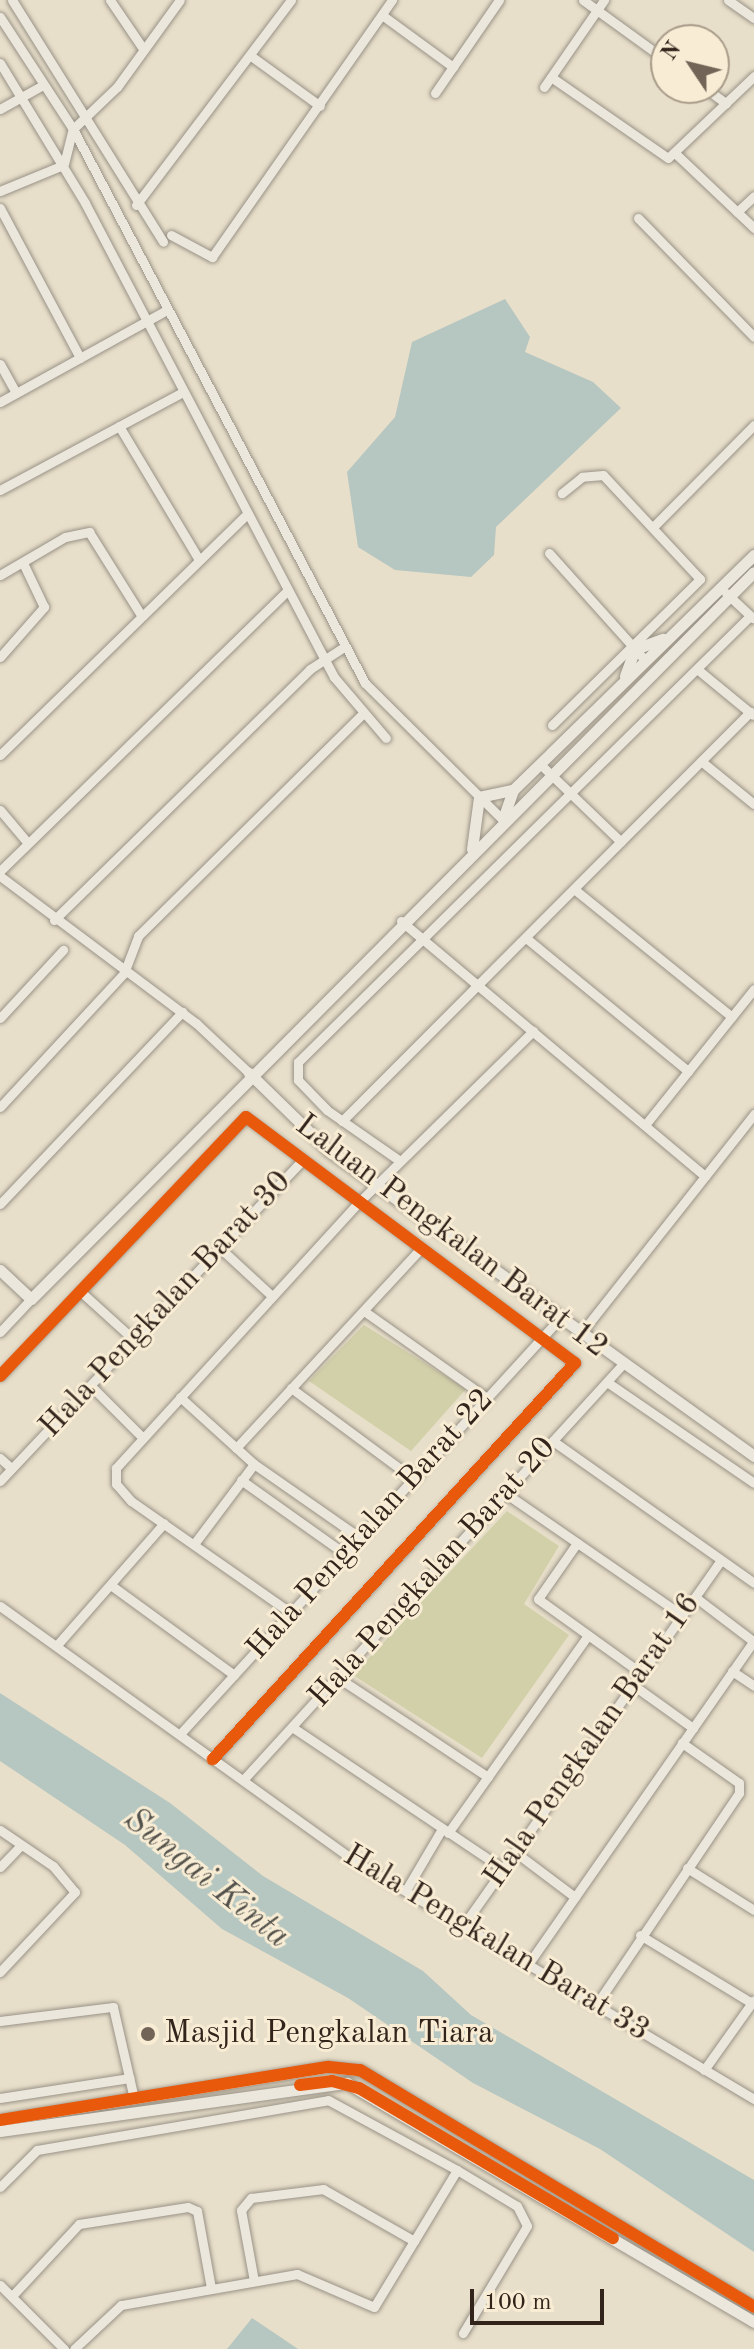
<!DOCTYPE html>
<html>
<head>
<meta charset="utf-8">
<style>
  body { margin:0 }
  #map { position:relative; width:754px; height:2349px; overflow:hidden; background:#e8dfca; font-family:"Old Standard TT",serif }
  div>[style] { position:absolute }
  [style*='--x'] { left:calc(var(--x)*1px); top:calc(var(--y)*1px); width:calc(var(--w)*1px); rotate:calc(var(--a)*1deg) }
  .green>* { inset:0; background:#d2d0a9 }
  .water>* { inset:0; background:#b6c6c0 }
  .roads { filter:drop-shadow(0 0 2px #999286) drop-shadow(0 0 2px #999286) }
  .minor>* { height:9px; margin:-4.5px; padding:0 4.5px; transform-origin:4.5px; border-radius:4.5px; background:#ebe7dd }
  .tertiary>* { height:11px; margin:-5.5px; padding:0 5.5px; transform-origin:5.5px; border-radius:5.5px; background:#ebe7dd }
  .cycleway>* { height:12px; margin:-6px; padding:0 6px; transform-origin:6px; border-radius:6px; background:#e8590c }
  .dots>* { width:22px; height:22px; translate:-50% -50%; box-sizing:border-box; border:4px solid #f8edd4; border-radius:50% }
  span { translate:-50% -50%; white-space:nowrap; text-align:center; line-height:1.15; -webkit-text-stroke:6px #f8edd4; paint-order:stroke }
  .street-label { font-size:32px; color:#32231b }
  .poi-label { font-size:32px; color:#32231b }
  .left { translate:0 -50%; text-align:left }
  .water-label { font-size:34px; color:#53514b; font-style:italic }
  .north { position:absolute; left:650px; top:24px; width:80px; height:80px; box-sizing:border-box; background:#f8edd4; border:2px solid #a99c8a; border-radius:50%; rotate:305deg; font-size:22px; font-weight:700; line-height:32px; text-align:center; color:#32231b }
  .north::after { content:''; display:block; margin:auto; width:28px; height:36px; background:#726558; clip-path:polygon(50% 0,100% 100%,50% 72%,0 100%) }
  .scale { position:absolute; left:470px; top:2289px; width:134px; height:36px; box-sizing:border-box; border:4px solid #32231b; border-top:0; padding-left:10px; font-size:24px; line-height:28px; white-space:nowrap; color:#32231b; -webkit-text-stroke:6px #f8edd4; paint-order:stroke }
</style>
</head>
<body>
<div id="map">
  <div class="green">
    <i style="clip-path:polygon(364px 1325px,466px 1389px,411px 1451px,309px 1381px)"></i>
    <i style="clip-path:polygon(507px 1511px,559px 1546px,524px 1604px,569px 1635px,482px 1758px,353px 1675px)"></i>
  </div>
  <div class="water">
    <i style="clip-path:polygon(505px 299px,530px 337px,525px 352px,593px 382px,621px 408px,496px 527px,494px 555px,471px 577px,395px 570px,358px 547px,347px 472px,395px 417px,412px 342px)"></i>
    <i style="clip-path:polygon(0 1693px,170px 1803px,263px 1876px,423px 1971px,471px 2015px,754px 2180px,754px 2252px,600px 2149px,473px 2083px,348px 1998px,222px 1929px,125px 1845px,0 1761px)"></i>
    <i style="clip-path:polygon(252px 2318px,298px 2349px,227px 2349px)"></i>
  </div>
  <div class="roads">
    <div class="minor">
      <i style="--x:12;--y:0;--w:285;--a:58"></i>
      <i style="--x:110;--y:0;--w:60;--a:55.8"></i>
      <i style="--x:583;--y:0;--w:102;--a:35.9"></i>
      <i style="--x:728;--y:0;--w:32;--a:35"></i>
      <i style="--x:382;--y:15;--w:88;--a:36.2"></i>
      <i style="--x:0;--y:17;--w:134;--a:56.9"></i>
      <i style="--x:73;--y:129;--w:626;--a:62.21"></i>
      <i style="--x:365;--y:683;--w:193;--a:44.8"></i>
      <i style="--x:251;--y:56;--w:85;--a:35.9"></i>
      <i style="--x:0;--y:63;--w:164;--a:58.7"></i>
      <i style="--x:85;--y:203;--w:535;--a:62.29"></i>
      <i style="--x:334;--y:677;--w:80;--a:49.6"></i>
      <i style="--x:551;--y:77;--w:142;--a:34.7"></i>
      <i style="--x:668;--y:158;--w:119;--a:-43.6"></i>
      <i style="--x:544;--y:87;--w:106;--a:-55.4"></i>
      <i style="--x:705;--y:88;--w:26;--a:36"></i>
      <i style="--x:435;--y:93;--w:113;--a:-55.5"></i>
      <i style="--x:0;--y:109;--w:49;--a:-29.2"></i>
      <i style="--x:676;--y:154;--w:108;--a:43.5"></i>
      <i style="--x:64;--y:164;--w:36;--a:-76"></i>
      <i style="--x:73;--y:129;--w:61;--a:-43.7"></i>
      <i style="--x:117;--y:87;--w:107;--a:-54.1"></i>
      <i style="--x:0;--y:191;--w:68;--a:-22.4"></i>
      <i style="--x:136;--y:205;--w:257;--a:-52.9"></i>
      <i style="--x:0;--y:208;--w:170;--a:61.9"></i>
      <i style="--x:737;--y:212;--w:23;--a:-43"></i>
      <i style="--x:638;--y:218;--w:166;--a:45.7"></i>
      <i style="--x:171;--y:235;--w:47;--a:28.2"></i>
      <i style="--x:212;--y:257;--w:314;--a:-55"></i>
      <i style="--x:0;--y:364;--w:33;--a:61"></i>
      <i style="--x:0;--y:402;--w:191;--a:-28.9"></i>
      <i style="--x:119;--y:426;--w:154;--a:59.1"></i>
      <i style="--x:0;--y:490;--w:208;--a:-28.2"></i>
      <i style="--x:654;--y:526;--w:142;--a:-45.3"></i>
      <i style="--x:549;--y:553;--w:145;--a:48.1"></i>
      <i style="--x:0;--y:575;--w:75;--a:-30.3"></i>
      <i style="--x:65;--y:537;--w:25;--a:-12"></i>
      <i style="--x:89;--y:532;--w:98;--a:57.9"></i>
      <i style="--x:726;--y:593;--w:37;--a:43"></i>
      <i style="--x:0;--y:657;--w:67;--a:-48.7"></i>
      <i style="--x:44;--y:607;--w:49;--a:-115.5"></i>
      <i style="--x:697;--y:669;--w:72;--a:39.4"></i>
      <i style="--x:552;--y:725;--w:208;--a:-44.6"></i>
      <i style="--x:700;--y:579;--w:142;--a:-133"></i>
      <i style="--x:603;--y:475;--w:21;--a:175"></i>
      <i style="--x:582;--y:477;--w:26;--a:141"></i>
      <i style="--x:0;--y:755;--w:344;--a:-44.3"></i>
      <i style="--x:701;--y:761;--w:68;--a:39.1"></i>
      <i style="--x:540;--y:764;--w:112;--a:43.9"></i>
      <i style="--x:0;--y:810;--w:42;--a:49.8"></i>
      <i style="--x:0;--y:871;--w:401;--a:-44.3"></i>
      <i style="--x:0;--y:876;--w:245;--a:36.9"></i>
      <i style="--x:196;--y:1023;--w:73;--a:43.3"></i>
      <i style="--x:574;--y:889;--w:203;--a:39"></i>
      <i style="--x:54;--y:920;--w:359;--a:-44.4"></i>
      <i style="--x:310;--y:669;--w:40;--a:-32.9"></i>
      <i style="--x:401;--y:921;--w:397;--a:40"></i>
      <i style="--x:526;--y:938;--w:210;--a:39.4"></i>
      <i style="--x:0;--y:1018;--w:93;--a:-47.2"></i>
      <i style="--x:0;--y:1107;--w:183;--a:-47.2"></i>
      <i style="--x:124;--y:973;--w:40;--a:-69"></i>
      <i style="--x:138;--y:936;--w:315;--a:-44.7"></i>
      <i style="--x:342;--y:1121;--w:578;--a:-45.07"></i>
      <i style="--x:645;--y:1125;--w:174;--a:-51.3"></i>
      <i style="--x:400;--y:1161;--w:89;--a:-145.1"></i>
      <i style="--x:327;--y:1110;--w:42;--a:-134"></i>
      <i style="--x:298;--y:1080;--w:18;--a:-90"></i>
      <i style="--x:298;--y:1062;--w:635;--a:-44.62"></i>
      <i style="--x:0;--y:1204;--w:265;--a:-46.5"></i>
      <i style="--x:220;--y:1248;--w:71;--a:42.7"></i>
      <i style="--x:80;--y:1291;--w:73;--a:42.2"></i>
      <i style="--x:364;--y:1311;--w:151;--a:35.3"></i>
      <i style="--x:0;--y:1332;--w:45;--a:-46.8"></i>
      <i style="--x:582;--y:1332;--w:278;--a:-51.7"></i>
      <i style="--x:0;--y:1376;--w:357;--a:-46.5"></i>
      <i style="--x:246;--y:1117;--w:411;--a:36.8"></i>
      <i style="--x:575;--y:1363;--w:537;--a:132.43"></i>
      <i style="--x:607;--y:1382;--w:178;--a:34.5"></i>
      <i style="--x:91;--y:1386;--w:72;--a:45"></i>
      <i style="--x:291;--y:1388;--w:153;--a:36.5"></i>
      <i style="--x:180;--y:1397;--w:100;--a:42.2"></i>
      <i style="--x:254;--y:1464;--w:129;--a:34.9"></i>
      <i style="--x:553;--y:1441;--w:246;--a:35.2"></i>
      <i style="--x:236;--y:1448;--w:271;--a:-47.2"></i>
      <i style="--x:0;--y:1458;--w:15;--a:42"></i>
      <i style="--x:241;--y:1480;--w:128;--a:35.4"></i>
      <i style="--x:0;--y:1481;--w:436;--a:-46.7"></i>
      <i style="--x:505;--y:1493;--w:215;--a:34.6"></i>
      <i style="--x:577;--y:1543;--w:68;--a:124.9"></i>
      <i style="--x:538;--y:1599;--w:127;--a:35.7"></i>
      <i style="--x:194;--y:1544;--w:100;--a:-53.1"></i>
      <i style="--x:112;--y:1586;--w:151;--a:36.1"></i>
      <i style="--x:695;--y:1597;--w:73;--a:37.2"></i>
      <i style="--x:0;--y:1606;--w:435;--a:35.7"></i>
      <i style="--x:353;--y:1860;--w:467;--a:30.8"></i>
      <i style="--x:291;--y:1613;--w:195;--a:-145"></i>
      <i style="--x:131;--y:1501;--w:23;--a:-131"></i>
      <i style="--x:116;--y:1484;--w:16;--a:-90"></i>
      <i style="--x:116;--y:1468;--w:357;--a:-47.6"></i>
      <i style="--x:357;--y:1204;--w:247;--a:-44.5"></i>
      <i style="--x:57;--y:1645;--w:162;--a:-48.7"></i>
      <i style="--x:732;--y:1671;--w:27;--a:34"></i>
      <i style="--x:337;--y:1677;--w:181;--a:33.5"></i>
      <i style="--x:633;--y:1685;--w:74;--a:35.6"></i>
      <i style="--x:292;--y:1727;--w:254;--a:33.9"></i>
      <i style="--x:180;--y:1734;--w:565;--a:-47.58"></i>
      <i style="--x:243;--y:1780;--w:562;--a:-47.6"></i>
      <i style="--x:0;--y:1830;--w:64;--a:34.2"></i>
      <i style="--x:53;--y:1866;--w:34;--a:50"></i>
      <i style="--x:75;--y:1892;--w:110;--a:133.2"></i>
      <i style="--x:448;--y:1833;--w:242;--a:-54.7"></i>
      <i style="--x:515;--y:1852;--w:75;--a:36.9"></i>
      <i style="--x:0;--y:1867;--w:30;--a:-46"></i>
      <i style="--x:687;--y:1868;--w:79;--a:32.1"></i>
      <i style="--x:406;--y:1890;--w:71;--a:-59.5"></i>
      <i style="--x:465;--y:1923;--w:444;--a:-54.8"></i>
      <i style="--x:640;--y:1935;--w:131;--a:31.3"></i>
      <i style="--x:529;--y:1963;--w:394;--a:-55.1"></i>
      <i style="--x:596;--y:2005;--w:256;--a:-56"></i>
      <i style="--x:739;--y:1793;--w:10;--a:-90"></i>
      <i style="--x:739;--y:1783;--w:70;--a:-144.9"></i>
      <i style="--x:0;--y:2021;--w:114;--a:-7.1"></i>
      <i style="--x:113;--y:2007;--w:94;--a:77.1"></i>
      <i style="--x:704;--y:2070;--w:85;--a:-54.6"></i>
      <i style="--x:0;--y:2098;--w:131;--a:-8.8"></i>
      <i style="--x:457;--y:2170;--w:70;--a:31"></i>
      <i style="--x:517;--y:2206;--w:22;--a:63"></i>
      <i style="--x:527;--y:2226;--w:125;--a:120.9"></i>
      <i style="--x:0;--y:2187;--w:52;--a:-45"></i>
      <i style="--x:37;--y:2150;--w:295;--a:-9.7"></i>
      <i style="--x:328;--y:2100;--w:147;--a:28.5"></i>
      <i style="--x:457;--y:2170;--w:160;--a:121.2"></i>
      <i style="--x:374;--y:2307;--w:84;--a:-156.8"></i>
      <i style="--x:297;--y:2274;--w:179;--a:170"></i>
      <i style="--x:121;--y:2305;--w:64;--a:136.9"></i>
      <i style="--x:254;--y:2281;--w:72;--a:-100.4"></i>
      <i style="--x:241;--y:2210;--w:16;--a:-50"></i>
      <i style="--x:251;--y:2198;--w:73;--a:-7.1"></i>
      <i style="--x:323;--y:2189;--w:105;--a:29.7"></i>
      <i style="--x:0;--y:2285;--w:91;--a:45"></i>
      <i style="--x:12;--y:2296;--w:98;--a:-47.1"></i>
      <i style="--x:79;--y:2224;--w:110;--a:-8.9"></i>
      <i style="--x:188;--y:2207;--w:10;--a:24"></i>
      <i style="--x:197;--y:2211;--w:78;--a:79.7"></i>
    </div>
    <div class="tertiary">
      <i style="--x:625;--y:676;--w:29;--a:-70"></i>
      <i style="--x:635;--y:649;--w:30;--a:-20"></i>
      <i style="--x:503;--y:819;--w:31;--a:-71"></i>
      <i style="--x:513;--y:790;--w:337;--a:-44.3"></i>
      <i style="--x:472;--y:849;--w:52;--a:-82.3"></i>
      <i style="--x:479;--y:797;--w:35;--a:-12"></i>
      <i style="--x:249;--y:1073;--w:110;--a:44.3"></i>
      <i style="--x:328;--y:1150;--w:525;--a:35.69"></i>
      <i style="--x:0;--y:1270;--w:42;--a:43.1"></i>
      <i style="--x:31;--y:1299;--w:1025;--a:-45.16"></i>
      <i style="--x:0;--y:2120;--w:333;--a:-9.2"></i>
      <i style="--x:329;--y:2067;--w:31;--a:6"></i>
      <i style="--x:360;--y:2070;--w:460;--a:31"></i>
      <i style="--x:0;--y:2131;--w:350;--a:-7.9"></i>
      <i style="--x:347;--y:2083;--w:472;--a:30.4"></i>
    </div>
  </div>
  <div class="cycleway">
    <i style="--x:0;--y:1376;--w:357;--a:-46.5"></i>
    <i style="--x:246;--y:1117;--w:411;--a:36.8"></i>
    <i style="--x:575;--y:1363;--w:537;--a:132.43"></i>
    <i style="--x:300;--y:2085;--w:32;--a:-7"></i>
    <i style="--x:332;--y:2081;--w:28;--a:15"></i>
    <i style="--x:359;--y:2088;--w:295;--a:30.6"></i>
    <i style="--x:0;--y:2120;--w:333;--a:-9.2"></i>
    <i style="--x:329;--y:2067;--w:31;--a:6"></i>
    <i style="--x:360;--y:2070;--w:460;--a:31"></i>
  </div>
  <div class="dots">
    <i style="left:148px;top:2034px;background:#726558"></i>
  </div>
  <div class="street-label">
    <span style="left:451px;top:1237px;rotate:37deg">Laluan Pengkalan Barat 12</span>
    <span style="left:166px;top:1305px;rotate:-47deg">Hala Pengkalan Barat 30</span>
    <span style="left:371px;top:1525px;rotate:-48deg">Hala Pengkalan Barat 22</span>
    <span style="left:433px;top:1573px;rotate:-48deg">Hala Pengkalan Barat 20</span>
    <span style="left:593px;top:1741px;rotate:-55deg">Hala Pengkalan Barat 16</span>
    <span style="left:496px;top:1944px;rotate:31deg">Hala Pengkalan Barat 33</span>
  </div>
  <div class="poi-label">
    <span class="left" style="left:164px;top:2034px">Masjid Pengkalan Tiara</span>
  </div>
  <div class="water-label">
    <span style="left:206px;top:1879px;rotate:39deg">Sungai Kinta</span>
  </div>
  <div class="north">N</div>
  <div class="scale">100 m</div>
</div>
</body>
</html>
